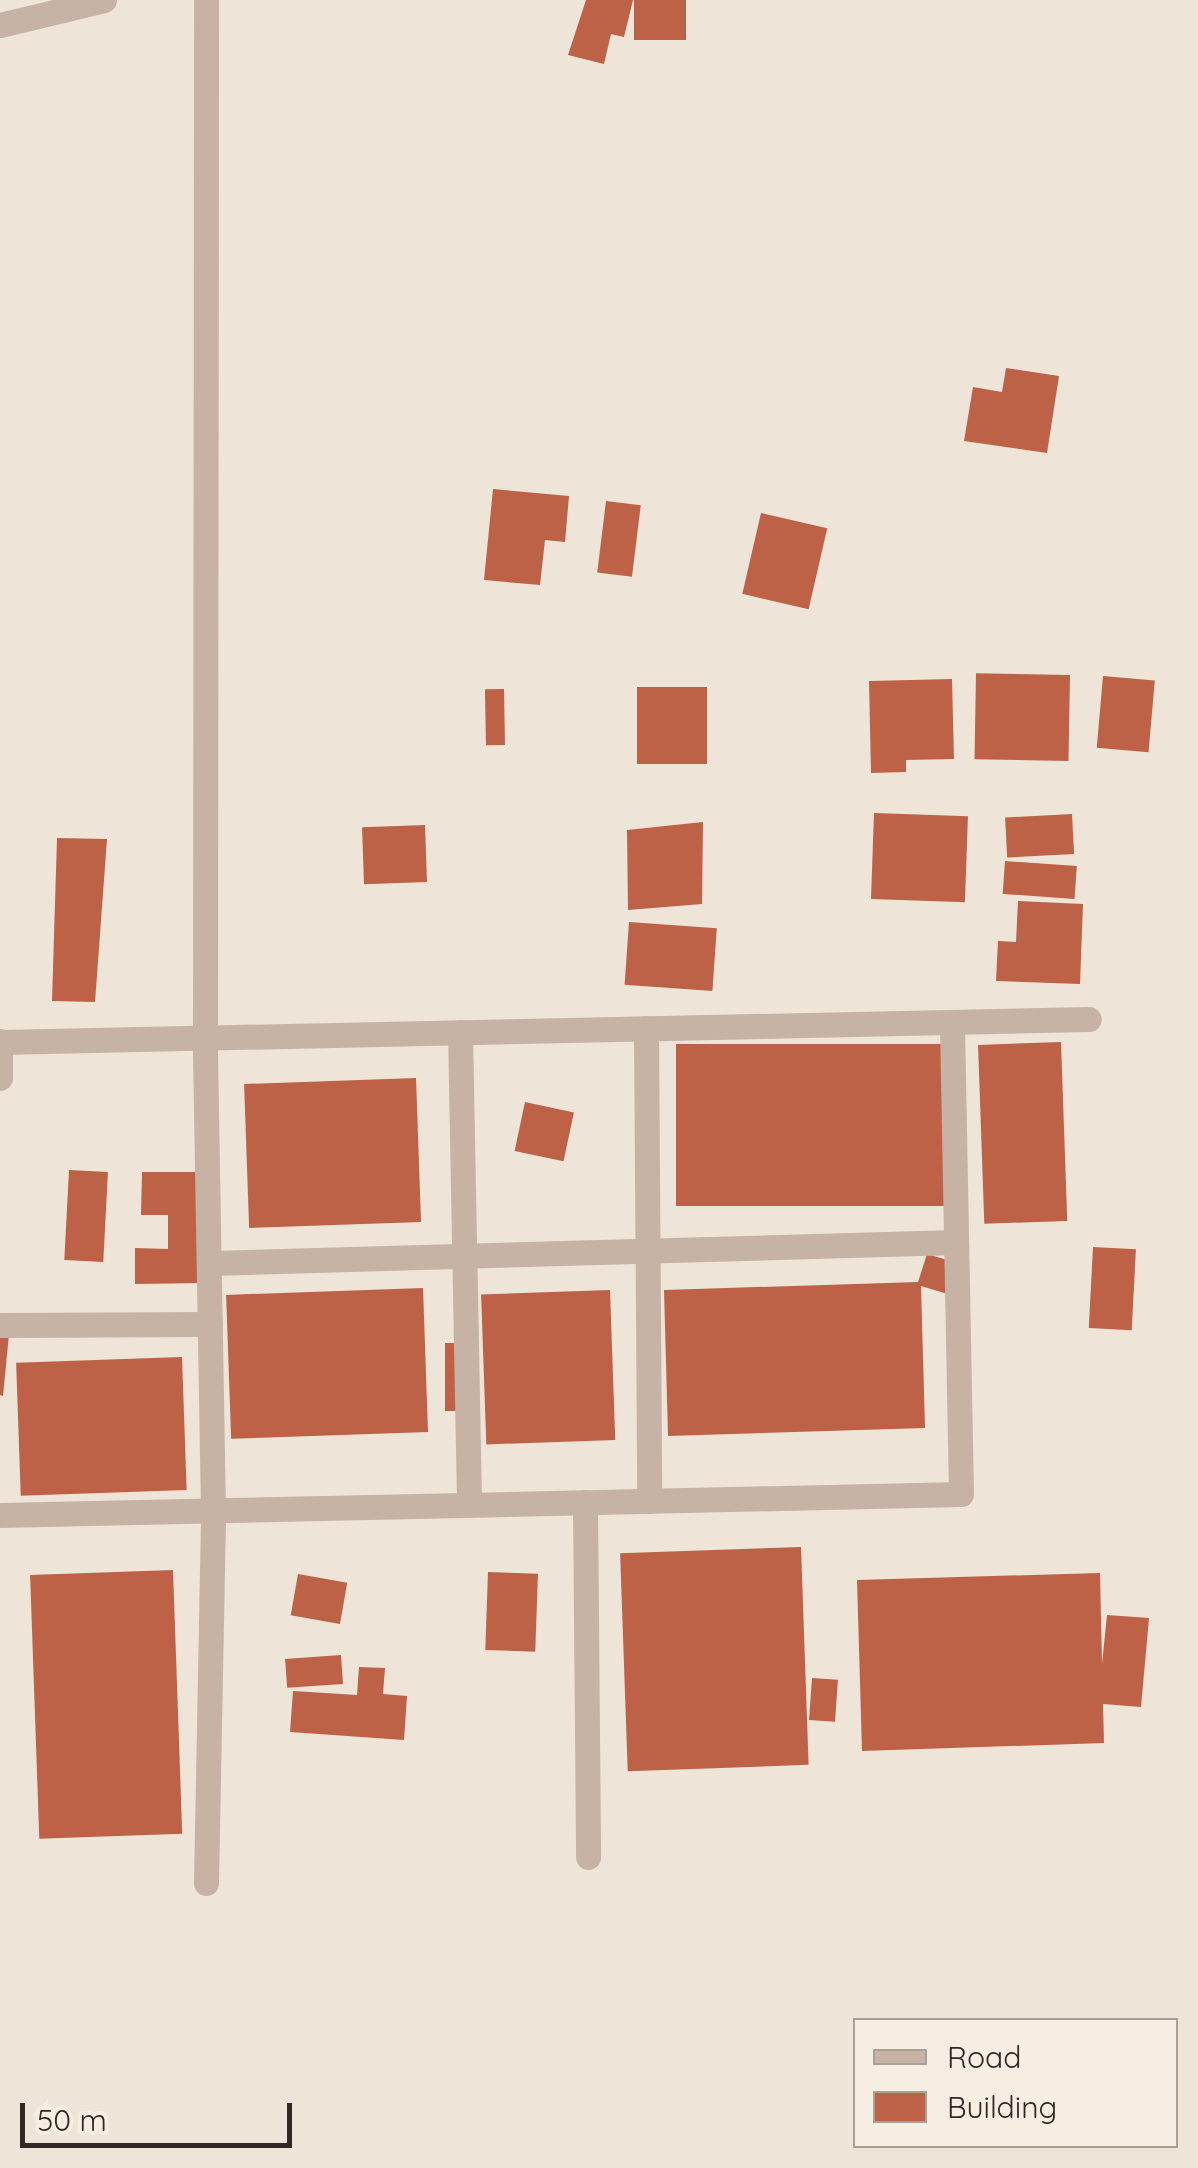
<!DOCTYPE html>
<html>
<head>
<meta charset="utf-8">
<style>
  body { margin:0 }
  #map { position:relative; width:1198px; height:2168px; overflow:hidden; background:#efe4d8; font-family:Quicksand,sans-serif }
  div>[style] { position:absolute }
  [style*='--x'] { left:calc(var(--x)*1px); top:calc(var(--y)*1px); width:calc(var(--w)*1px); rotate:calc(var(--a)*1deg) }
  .building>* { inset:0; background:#be6247; transform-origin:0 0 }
  .minor>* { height:25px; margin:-12.5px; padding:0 12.5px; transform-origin:12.5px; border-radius:12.5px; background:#c6b3a5 }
  .tertiary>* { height:25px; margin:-12.5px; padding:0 12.5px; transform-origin:12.5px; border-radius:12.5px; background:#c6b3a5 }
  span { translate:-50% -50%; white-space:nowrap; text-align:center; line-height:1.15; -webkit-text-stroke:9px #f7eee3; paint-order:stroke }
  .legend { position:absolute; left:853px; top:2018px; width:325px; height:130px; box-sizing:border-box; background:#f7eee3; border:2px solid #a89f97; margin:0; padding:12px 18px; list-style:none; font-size:30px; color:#322926 }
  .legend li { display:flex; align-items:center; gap:20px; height:50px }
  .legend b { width:50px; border:2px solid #a89f97 }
  .scale { position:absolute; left:20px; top:2103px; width:272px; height:45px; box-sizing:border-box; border:5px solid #322926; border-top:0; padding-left:12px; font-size:30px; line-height:35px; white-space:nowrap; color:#322926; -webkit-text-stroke:8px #f7eee3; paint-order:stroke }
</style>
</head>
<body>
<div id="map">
  <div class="building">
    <i style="clip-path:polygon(586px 0,633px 0,624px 37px,611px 34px,604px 64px,568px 55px)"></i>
    <i style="left:634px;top:0;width:52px;height:40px"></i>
    <i style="clip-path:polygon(1006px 368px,1059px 376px,1047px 453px,964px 441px,973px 387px,1002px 392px)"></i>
    <i style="clip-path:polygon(493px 489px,569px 496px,565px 542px,545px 540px,540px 585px,484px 580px)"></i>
    <i style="left:606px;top:501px;width:35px;height:72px;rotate:7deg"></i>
    <i style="left:761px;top:513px;width:68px;height:83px;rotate:13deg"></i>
    <i style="left:1070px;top:675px;width:86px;height:94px;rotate:91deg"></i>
    <i style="left:1103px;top:676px;width:52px;height:72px;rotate:5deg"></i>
    <i style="clip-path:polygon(952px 679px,954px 759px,906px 760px,906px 772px,871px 773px,869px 681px)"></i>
    <i style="left:637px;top:687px;width:70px;height:77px"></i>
    <i style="left:504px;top:689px;width:56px;height:19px;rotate:89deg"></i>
    <i style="left:874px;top:813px;width:94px;height:86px;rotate:2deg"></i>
    <i style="left:1072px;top:814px;width:40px;height:67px;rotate:87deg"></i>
    <i style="clip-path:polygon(703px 822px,702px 904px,628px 910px,627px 830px)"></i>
    <i style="left:425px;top:825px;width:57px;height:63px;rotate:88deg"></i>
    <i style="clip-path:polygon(57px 838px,107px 839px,95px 1002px,52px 1001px)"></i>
    <i style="left:1005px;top:861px;width:72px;height:33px;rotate:4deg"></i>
    <i style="clip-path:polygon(1018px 901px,1083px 904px,1080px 984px,996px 981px,998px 941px,1016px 942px)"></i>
    <i style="left:629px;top:922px;width:88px;height:63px;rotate:4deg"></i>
    <i style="left:1061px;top:1042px;width:179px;height:83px;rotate:88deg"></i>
    <i style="left:945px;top:1044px;width:162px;height:269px;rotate:90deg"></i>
    <i style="left:416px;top:1078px;width:144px;height:172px;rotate:88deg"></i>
    <i style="left:525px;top:1102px;width:50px;height:50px;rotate:12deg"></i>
    <i style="left:69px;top:1170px;width:39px;height:90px;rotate:3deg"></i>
    <i style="clip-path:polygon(142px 1172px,206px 1172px,206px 1283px,135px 1284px,135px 1248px,168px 1249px,168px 1215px,141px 1215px)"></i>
    <i style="left:1093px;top:1247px;width:43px;height:81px;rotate:3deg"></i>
    <i style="clip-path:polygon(927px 1254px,961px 1264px,951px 1295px,921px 1286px,925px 1428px,668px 1436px,664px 1290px,918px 1282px)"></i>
    <i style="left:423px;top:1288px;width:144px;height:197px;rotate:88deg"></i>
    <i style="left:610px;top:1290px;width:150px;height:129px;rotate:88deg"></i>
    <i style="clip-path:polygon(0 1333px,9px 1334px,3px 1396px,0 1395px)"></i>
    <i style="left:445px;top:1343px;width:20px;height:68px"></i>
    <i style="left:182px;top:1357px;width:133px;height:166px;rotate:88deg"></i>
    <i style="left:801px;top:1547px;width:218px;height:181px;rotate:88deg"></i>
    <i style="left:173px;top:1570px;width:264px;height:143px;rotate:88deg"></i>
    <i style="left:488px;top:1572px;width:50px;height:78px;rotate:2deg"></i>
    <i style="clip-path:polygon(1100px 1573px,1102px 1664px,1107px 1615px,1149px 1618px,1141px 1707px,1103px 1704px,1104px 1743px,862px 1751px,857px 1580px)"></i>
    <i style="left:298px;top:1574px;width:50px;height:42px;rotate:10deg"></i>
    <i style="left:341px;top:1655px;width:29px;height:56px;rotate:86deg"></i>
    <i style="clip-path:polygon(359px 1667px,385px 1668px,383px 1694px,407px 1696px,404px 1740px,290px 1732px,293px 1691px,357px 1695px)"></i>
    <i style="left:812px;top:1678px;width:26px;height:42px;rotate:4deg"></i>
  </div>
  <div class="minor">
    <i style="--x:646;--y:1028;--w:473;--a:89.6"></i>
    <i style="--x:460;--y:1032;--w:473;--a:88.9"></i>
    <i style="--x:0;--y:1042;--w:1089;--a:-1.21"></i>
    <i style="--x:0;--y:1078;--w:37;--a:-90"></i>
    <i style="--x:209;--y:1263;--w:747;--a:-1.61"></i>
    <i style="--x:0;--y:1325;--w:210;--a:-0.3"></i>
    <i style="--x:585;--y:1502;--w:355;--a:89.5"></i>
    <i style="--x:0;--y:1515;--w:961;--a:-1.25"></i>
    <i style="--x:961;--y:1494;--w:472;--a:-91.1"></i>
    <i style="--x:206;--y:1883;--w:372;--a:-88.9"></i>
    <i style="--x:213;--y:1511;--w:473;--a:-91"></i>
    <i style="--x:205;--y:1038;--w:1038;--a:-89.94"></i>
  </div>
  <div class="tertiary">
    <i style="--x:0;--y:25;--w:107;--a:-13.5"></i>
  </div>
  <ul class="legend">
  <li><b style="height:12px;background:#c6b3a5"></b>Road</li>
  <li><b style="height:28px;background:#be6247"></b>Building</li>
  </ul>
  <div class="scale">50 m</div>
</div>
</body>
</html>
